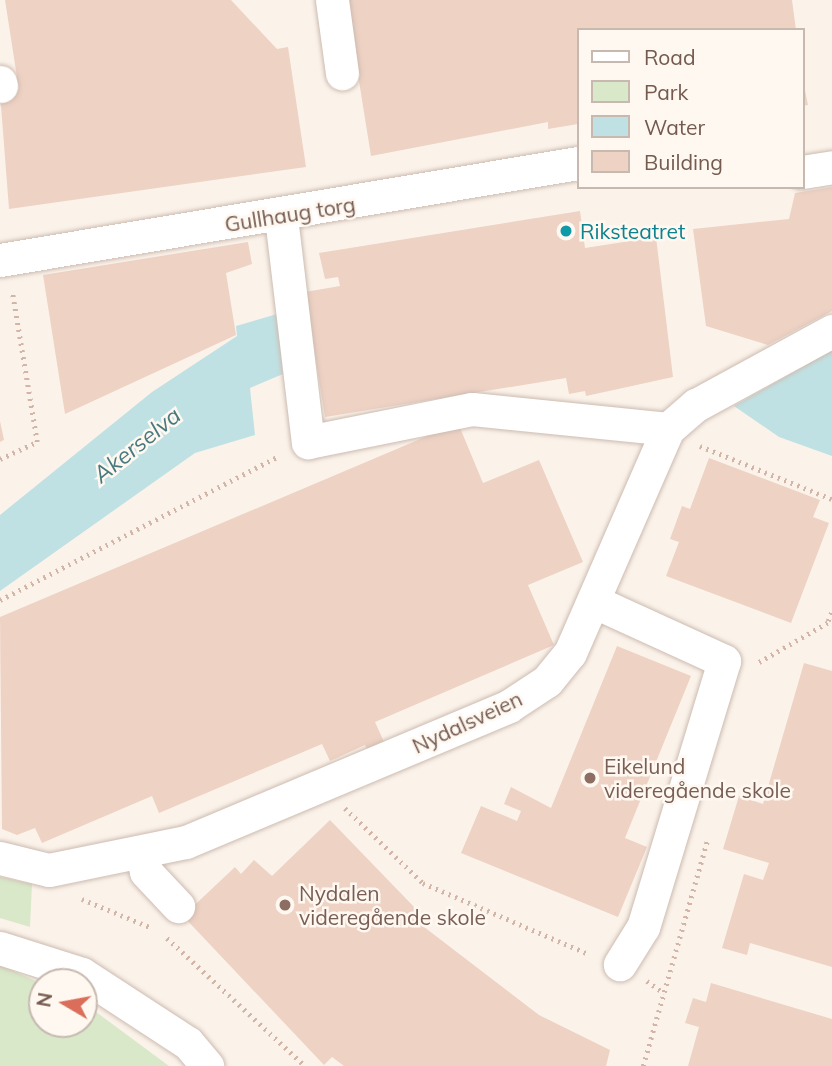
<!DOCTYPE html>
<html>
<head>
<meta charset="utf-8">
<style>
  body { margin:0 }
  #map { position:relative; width:832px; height:1066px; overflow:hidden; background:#fbf3ea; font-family:Mulish,sans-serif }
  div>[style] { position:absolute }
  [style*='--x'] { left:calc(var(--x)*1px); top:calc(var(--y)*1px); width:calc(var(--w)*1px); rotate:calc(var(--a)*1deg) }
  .green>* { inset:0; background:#d8e8c9 }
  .water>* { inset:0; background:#c0e1e3 }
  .building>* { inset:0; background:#eed2c4 }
  .path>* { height:4.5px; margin-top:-2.25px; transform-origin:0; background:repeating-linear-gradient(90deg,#d3b5a7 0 2px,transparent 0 7px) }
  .roads { filter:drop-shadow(0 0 2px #cdbbb1) drop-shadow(0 0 2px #cdbbb1) }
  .minor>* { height:33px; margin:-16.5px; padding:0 16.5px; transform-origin:16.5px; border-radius:16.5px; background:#fff }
  .dots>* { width:19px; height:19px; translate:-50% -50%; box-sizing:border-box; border:4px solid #fef8f1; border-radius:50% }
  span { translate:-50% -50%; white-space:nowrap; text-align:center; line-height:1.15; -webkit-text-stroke:5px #fef8f1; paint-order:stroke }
  .street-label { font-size:21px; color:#745a4f }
  .culture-label { font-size:21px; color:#0d838f }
  .left { translate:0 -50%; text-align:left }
  .education-label { font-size:21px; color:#785e54 }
  .water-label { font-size:23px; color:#47797f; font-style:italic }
  .legend { position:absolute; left:577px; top:28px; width:228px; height:161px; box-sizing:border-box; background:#fef8f1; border:2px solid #c7b9b0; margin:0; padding:9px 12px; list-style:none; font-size:21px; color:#745a4f }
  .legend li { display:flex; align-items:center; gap:14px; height:35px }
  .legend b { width:35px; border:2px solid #c7b9b0 }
  .north { position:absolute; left:28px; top:968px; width:70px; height:70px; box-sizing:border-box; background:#fef8f1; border:2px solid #c7b9b0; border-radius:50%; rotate:280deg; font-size:19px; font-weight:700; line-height:28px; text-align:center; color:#745a4f }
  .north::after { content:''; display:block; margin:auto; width:24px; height:32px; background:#da6e5b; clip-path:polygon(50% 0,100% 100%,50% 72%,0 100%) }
</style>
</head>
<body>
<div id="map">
  <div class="green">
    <i style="clip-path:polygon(0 877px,32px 884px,30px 927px,0 918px)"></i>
    <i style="clip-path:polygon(0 965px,42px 984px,42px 1024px,84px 1024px,84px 1003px,169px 1066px,0 1066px)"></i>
  </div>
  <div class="water">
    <i style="clip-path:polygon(277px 314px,283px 374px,250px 388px,255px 435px,195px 453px,0 591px,0 515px,152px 392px,237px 336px,236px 326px)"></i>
    <i style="clip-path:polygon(832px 350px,832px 456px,779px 437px,734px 406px)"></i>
  </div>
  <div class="building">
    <i style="clip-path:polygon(5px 0,231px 0,277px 49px,288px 47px,306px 167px,9px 209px,0 93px,19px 90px)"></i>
    <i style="clip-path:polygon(346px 0,792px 0,796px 30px,578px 30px,578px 124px,548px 129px,548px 122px,371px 156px)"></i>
    <i style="clip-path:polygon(802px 76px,808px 105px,802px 106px)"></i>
    <i style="clip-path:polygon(832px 187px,832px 311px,768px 345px,706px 326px,693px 229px,789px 219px,795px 193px)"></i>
    <i style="clip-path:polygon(580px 211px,585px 248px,656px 237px,673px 377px,586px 396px,585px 391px,569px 394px,566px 378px,325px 417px,305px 292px,340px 286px,338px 277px,325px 279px,319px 253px)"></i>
    <i style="clip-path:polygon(248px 242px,252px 264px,226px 273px,236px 335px,65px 414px,43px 275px)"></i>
    <i style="clip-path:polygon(0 421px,4px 440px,0 442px)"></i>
    <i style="clip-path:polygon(458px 423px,483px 483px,539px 460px,583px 562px,528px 585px,554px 645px,375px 722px,385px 744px,368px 751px,365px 745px,330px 761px,322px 744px,159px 813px,152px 796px,42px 843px,35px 828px,17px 835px,2px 829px,0 617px)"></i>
    <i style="clip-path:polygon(709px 458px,820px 500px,813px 517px,829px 523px,791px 623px,666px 576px,679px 542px,670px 539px,682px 506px,690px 509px)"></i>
    <i style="clip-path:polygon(617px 646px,691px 676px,625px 838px,647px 847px,618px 917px,461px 853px,481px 806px,517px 821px,521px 811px,504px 804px,511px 787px,551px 808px)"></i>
    <i style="clip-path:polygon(804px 663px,832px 671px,832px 967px,750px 943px,747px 955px,722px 948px,744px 874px,763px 880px,769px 863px,723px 849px,739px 796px,763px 804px)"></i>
    <i style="clip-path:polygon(330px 820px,417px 910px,411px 917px,539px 1015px,610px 1050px,606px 1066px,344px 1066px,332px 1057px,324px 1065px,183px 916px,235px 867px,241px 874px,254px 860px,272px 876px)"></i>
    <i style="clip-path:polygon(711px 983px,832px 1019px,832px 1066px,688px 1066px,699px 1027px,685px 1023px,693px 998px,706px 1002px)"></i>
  </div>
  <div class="path">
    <i style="--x:700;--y:446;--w:142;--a:21.9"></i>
    <i style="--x:0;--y:459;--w:41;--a:-24.7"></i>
    <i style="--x:37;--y:442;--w:153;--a:-99.4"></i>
    <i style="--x:0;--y:600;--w:314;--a:-27.3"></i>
    <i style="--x:828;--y:621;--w:11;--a:-68"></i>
    <i style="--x:759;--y:662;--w:84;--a:-29.9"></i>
    <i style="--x:345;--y:808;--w:108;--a:43.9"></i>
    <i style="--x:423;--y:883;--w:181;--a:23.2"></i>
    <i style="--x:82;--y:899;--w:76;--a:22.5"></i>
    <i style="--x:167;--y:938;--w:188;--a:42.8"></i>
    <i style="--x:647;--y:981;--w:21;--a:35"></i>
    <i style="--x:643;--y:1066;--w:234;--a:-74.1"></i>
  </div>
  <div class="roads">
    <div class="minor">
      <i style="--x:332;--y:0;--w:74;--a:82.2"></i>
      <i style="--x:0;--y:82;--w:4;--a:76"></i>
      <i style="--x:802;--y:172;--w:30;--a:-9"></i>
      <i style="--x:281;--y:217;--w:227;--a:83.2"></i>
      <i style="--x:308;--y:442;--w:167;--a:-11.4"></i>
      <i style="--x:472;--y:409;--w:197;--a:5.8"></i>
      <i style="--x:0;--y:260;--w:586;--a:-9.53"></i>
      <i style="--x:595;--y:602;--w:142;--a:24.6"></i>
      <i style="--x:724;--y:661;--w:278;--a:106.9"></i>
      <i style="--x:643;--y:927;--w:44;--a:121.9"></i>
      <i style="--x:142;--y:854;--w:18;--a:77"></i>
      <i style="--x:146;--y:872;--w:47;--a:46.7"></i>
      <i style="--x:0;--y:858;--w:50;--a:13.8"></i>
      <i style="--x:49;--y:870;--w:140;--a:-11.6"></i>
      <i style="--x:186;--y:842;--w:350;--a:-22.8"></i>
      <i style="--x:509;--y:706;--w:45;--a:-33.3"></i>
      <i style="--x:547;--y:681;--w:36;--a:-51"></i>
      <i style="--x:570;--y:653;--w:244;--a:-66.4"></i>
      <i style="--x:668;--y:429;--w:37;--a:-41"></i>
      <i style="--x:696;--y:405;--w:155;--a:-28.6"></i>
      <i style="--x:0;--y:948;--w:86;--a:17.6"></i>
      <i style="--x:82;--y:974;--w:126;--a:33.1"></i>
      <i style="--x:188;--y:1043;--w:30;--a:50"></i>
    </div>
  </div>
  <div class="dots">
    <i style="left:566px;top:231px;background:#0f9aa8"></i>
    <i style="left:590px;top:778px;background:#8d6e63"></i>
    <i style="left:285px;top:905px;background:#8d6e63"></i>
  </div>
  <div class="street-label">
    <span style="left:290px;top:214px;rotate:-9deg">Gullhaug torg</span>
    <span style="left:467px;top:722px;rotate:-25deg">Nydalsveien</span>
  </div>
  <div class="culture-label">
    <span class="left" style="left:580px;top:231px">Riksteatret</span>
  </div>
  <div class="education-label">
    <span class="left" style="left:604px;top:778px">Eikelund<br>videregående skole</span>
    <span class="left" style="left:299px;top:905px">Nydalen<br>videregående skole</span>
  </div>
  <div class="water-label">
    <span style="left:137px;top:445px;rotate:-39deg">Akerselva</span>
  </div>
  <ul class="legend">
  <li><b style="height:9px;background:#fff"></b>Road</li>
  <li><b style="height:19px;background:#d8e8c9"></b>Park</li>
  <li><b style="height:19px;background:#c0e1e3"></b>Water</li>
  <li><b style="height:19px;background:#eed2c4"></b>Building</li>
  </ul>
  <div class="north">N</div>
</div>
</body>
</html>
